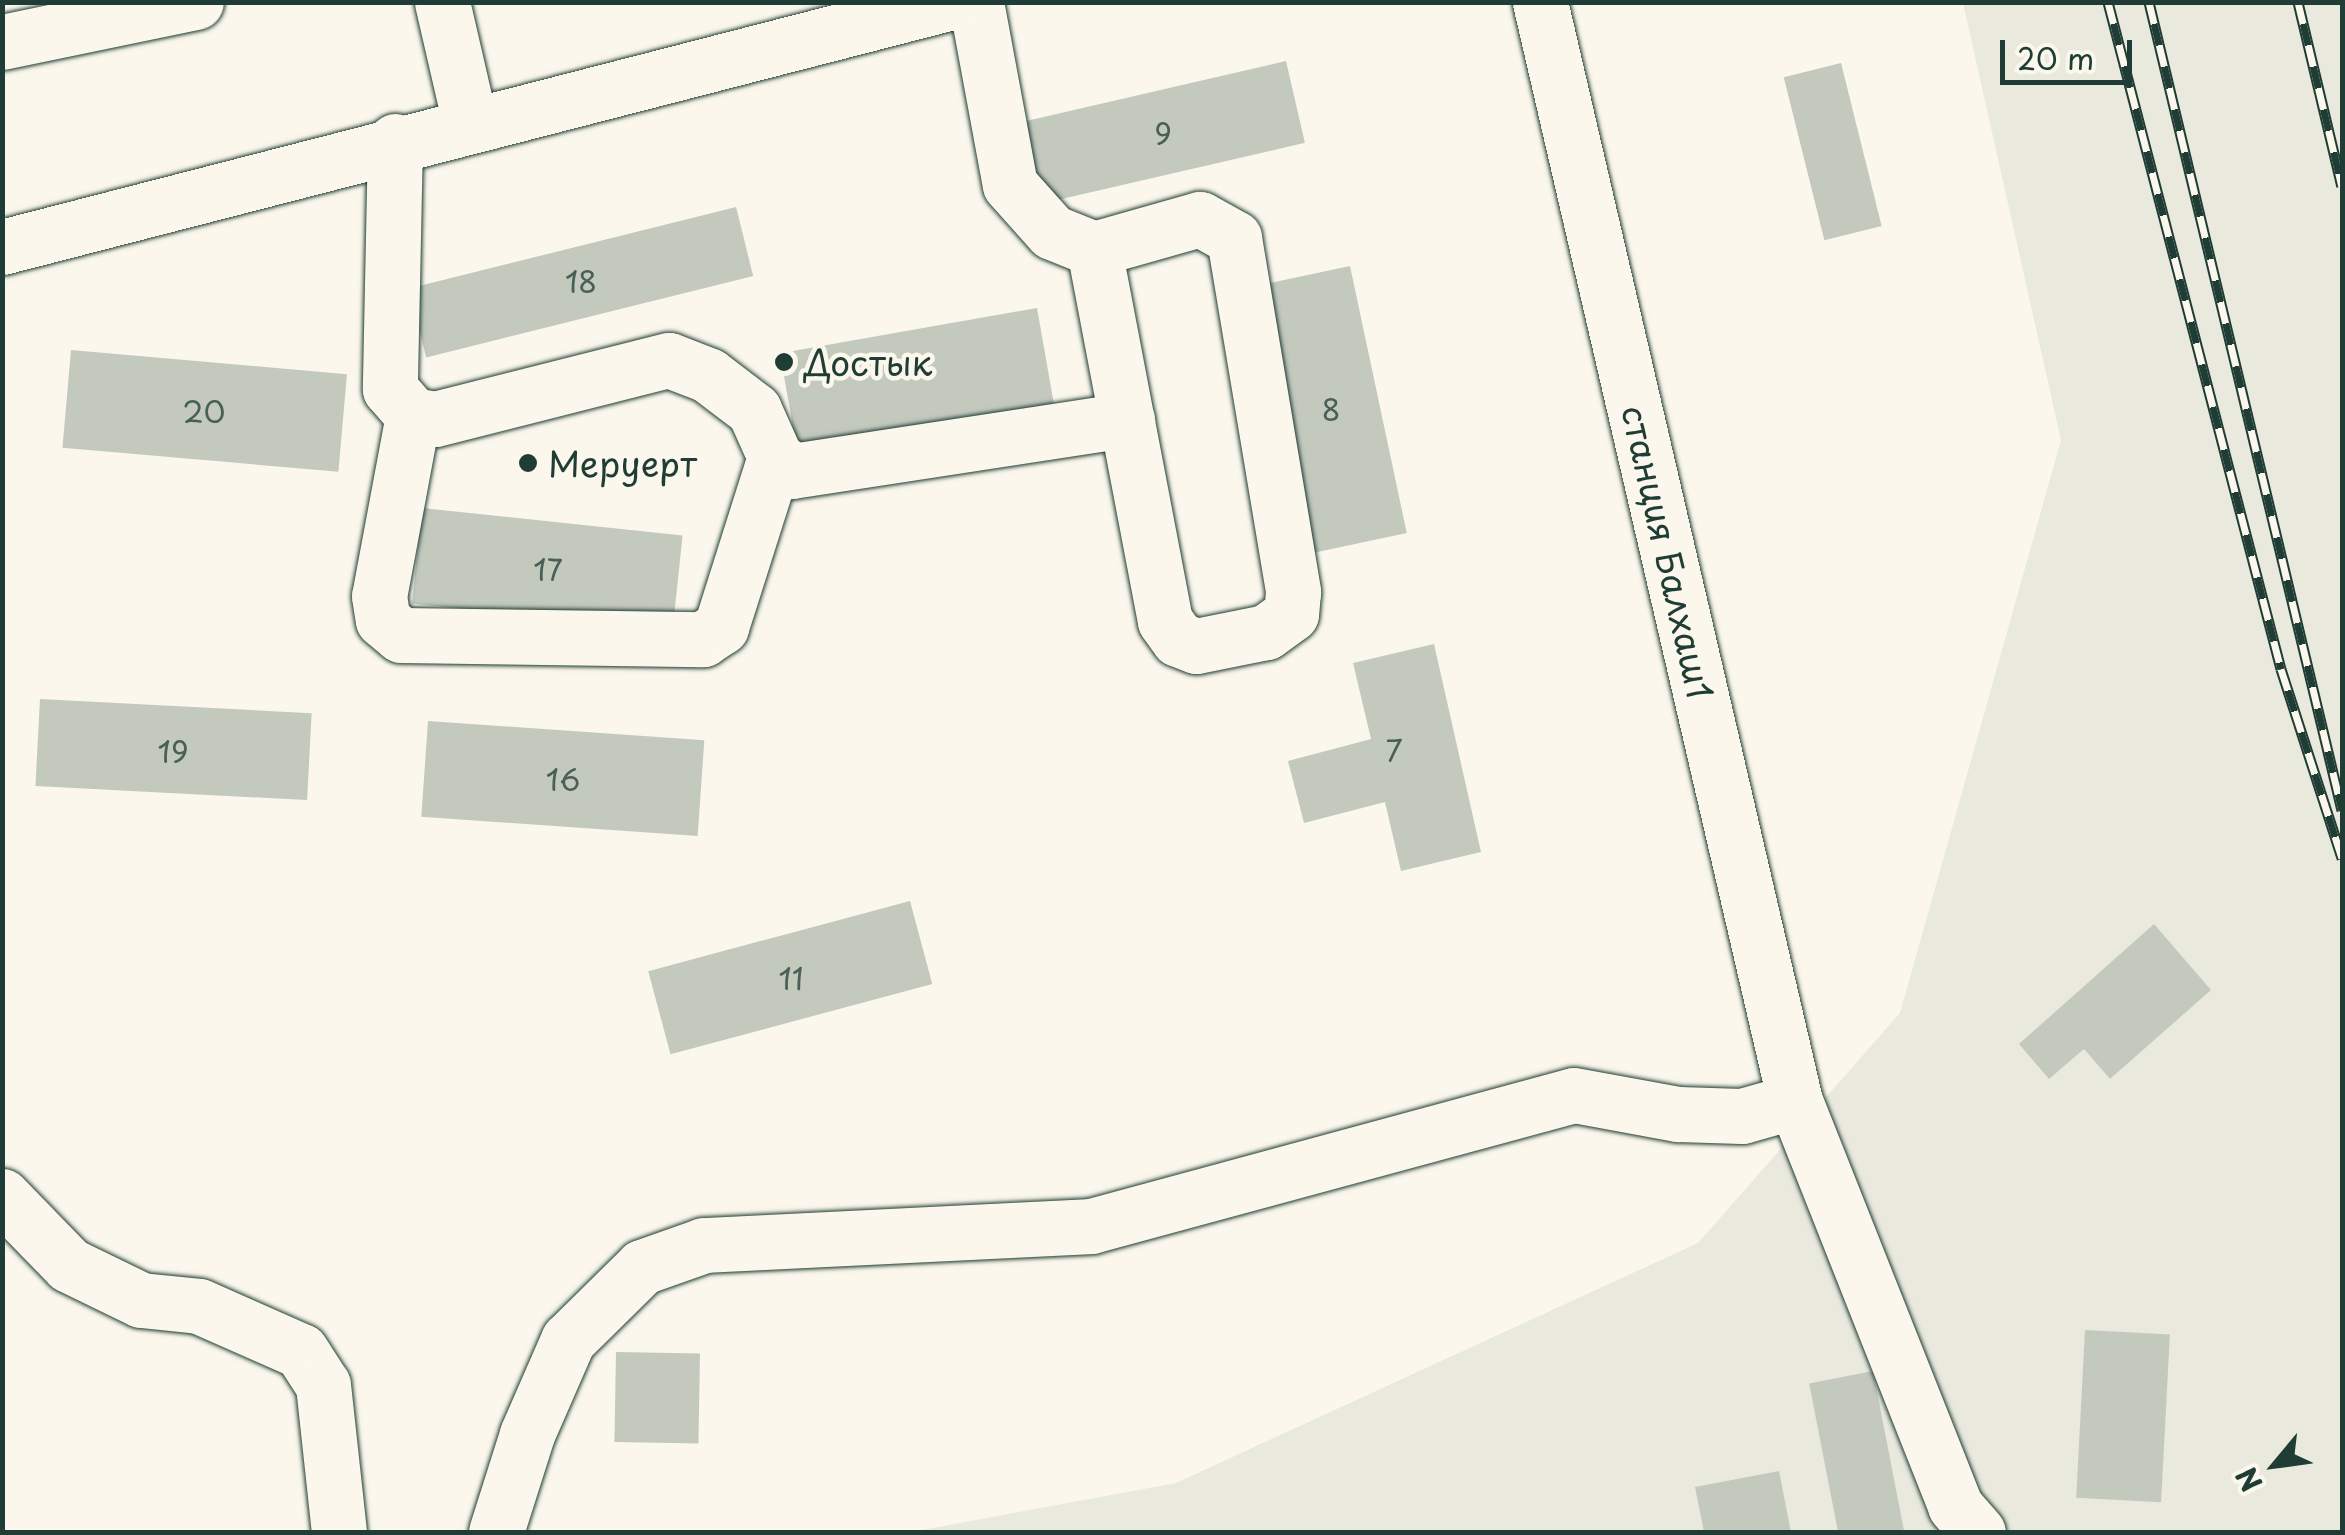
<!DOCTYPE html>
<html>
<head>
<meta charset="utf-8">
<style>
  body { margin:0 }
  #map { position:relative; width:2345px; height:1535px; overflow:hidden; background:#fbf7ec; font-family:"Playpen Sans",sans-serif }
  div>[style] { position:absolute }
  [style*='--x'] { left:calc(var(--x)*1px); top:calc(var(--y)*1px); width:calc(var(--w)*1px); rotate:calc(var(--a)*1deg) }
  .built>* { inset:0; background:#eae9de }
  .building>* { inset:0; background:#c4c9be; transform-origin:0 0 }
  .roads { filter:drop-shadow(0 0 2px #1f3d34) drop-shadow(0 0 2px #1f3d34) }
  .minor>* { height:55px; margin:-27.5px; padding:0 27.5px; transform-origin:27.5px; border-radius:27.5px; background:#fbf7ec }
  .rail>* { height:11px; margin-top:-5.5px; transform-origin:0; background:repeating-linear-gradient(90deg,#fbf7ec 0 22px,#1f3d34 0 44px); box-sizing:border-box; border-block:2px solid #1f3d34 }
  .dots>* { width:28px; height:28px; translate:-50% -50%; box-sizing:border-box; border:5px solid #fbf7ec; border-radius:50% }
  span { translate:-50% -50%; white-space:nowrap; text-align:center; line-height:1.15; -webkit-text-stroke:9px #fbf7ec; paint-order:stroke }
  .number-label { font-size:30px; color:#486056 }
  .number-label span { -webkit-text-stroke-width:0 }
  .poi-label { font-size:35px; color:#1f3d34 }
  .left { translate:0 -50%; text-align:left }
  .street-label { font-size:35px; color:#1f3d34 }
  .frame { position:absolute; inset:0; border:5px solid #1f3d34; pointer-events:none }
  .north { position:absolute; left:2225px; top:1415px; width:100px; height:100px; -webkit-text-stroke:8px #fbf7ec; paint-order:stroke; rotate:241deg; font-size:28px; font-weight:700; line-height:40px; text-align:center; color:#1f3d34 }
  .north::after { content:''; display:block; margin:auto; width:35px; height:45px; background:#1f3d34; clip-path:polygon(50% 0,100% 100%,50% 72%,0 100%) }
  .scale { position:absolute; left:2000px; top:40px; width:132px; height:45px; box-sizing:border-box; border:5px solid #1f3d34; border-top:0; padding-left:12px; font-size:30px; line-height:35px; white-space:nowrap; color:#1f3d34; -webkit-text-stroke:8px #fbf7ec; paint-order:stroke }
</style>
</head>
<body>
<div id="map">
  <div class="built">
    <i style="clip-path:polygon(1963px 3px,2342px 3px,2342px 1532px,911px 1532px,1176px 1483px,1698px 1243px,1900px 1013px,2061px 440px)"></i>
  </div>
  <div class="building">
    <i style="left:1286px;top:61px;width:84px;height:271px;rotate:77deg"></i>
    <i style="left:1841px;top:63px;width:168px;height:59px;rotate:76deg"></i>
    <i style="left:736px;top:207px;width:71px;height:337px;rotate:76deg"></i>
    <i style="left:1350px;top:266px;width:273px;height:95px;rotate:78deg"></i>
    <i style="left:1037px;top:308px;width:97px;height:261px;rotate:80deg"></i>
    <i style="left:71px;top:350px;width:277px;height:98px;rotate:5deg"></i>
    <i style="left:422px;top:508px;width:262px;height:96px;rotate:6deg"></i>
    <i style="clip-path:polygon(1434px 644px,1481px 852px,1401px 871px,1385px 802px,1304px 823px,1288px 761px,1371px 739px,1353px 663px)"></i>
    <i style="left:40px;top:699px;width:272px;height:87px;rotate:3deg"></i>
    <i style="left:428px;top:721px;width:277px;height:96px;rotate:4deg"></i>
    <i style="left:910px;top:901px;width:86px;height:271px;rotate:75deg"></i>
    <i style="clip-path:polygon(2154px 924px,2211px 990px,2110px 1079px,2084px 1049px,2049px 1079px,2019px 1044px)"></i>
    <i style="left:2085px;top:1330px;width:85px;height:168px;rotate:3deg"></i>
    <i style="left:616px;top:1352px;width:84px;height:90px;rotate:1deg"></i>
    <i style="left:1873px;top:1371px;width:164px;height:65px;rotate:79deg"></i>
    <i style="clip-path:polygon(1779px 1471px,1791px 1532px,1704px 1532px,1695px 1487px)"></i>
  </div>
  <div class="roads">
    <div class="minor">
      <i style="--x:442;--y:2;--w:124;--a:77"></i>
      <i style="--x:976;--y:2;--w:186;--a:79.5"></i>
      <i style="--x:1010;--y:185;--w:63;--a:48.2"></i>
      <i style="--x:1052;--y:232;--w:45;--a:22"></i>
      <i style="--x:1540;--y:2;--w:1128;--a:76.94"></i>
      <i style="--x:2;--y:42;--w:198;--a:-11.7"></i>
      <i style="--x:395;--y:141;--w:248;--a:91.2"></i>
      <i style="--x:390;--y:389;--w:35;--a:49"></i>
      <i style="--x:413;--y:415;--w:22;--a:10"></i>
      <i style="--x:435;--y:419;--w:241;--a:-14.2"></i>
      <i style="--x:669;--y:360;--w:42;--a:21"></i>
      <i style="--x:708;--y:375;--w:58;--a:37.3"></i>
      <i style="--x:754;--y:410;--w:51;--a:65.9"></i>
      <i style="--x:775;--y:457;--w:22;--a:39"></i>
      <i style="--x:792;--y:471;--w:339;--a:-8.7"></i>
      <i style="--x:1200;--y:219;--w:39;--a:29"></i>
      <i style="--x:1234;--y:238;--w:359;--a:80.5"></i>
      <i style="--x:1293;--y:592;--w:22;--a:95"></i>
      <i style="--x:1291;--y:614;--w:31;--a:144"></i>
      <i style="--x:1266;--y:632;--w:71;--a:168.7"></i>
      <i style="--x:1196;--y:646;--w:19;--a:-159"></i>
      <i style="--x:1178;--y:639;--w:22;--a:-126"></i>
      <i style="--x:1165;--y:621;--w:379;--a:-100.8"></i>
      <i style="--x:1094;--y:249;--w:110;--a:-15.8"></i>
      <i style="--x:2;--y:247;--w:981;--a:-14.46"></i>
      <i style="--x:413;--y:415;--w:184;--a:100.6"></i>
      <i style="--x:379;--y:596;--w:24;--a:81"></i>
      <i style="--x:383;--y:620;--w:23;--a:40"></i>
      <i style="--x:401;--y:635;--w:302;--a:0.8"></i>
      <i style="--x:703;--y:639;--w:22;--a:-34"></i>
      <i style="--x:721;--y:627;--w:178;--a:-72.4"></i>
      <i style="--x:2;--y:1196;--w:96;--a:45.8"></i>
      <i style="--x:69;--y:1265;--w:80;--a:25.9"></i>
      <i style="--x:141;--y:1300;--w:58;--a:5.9"></i>
      <i style="--x:199;--y:1306;--w:111;--a:23.8"></i>
      <i style="--x:301;--y:1351;--w:40;--a:57.1"></i>
      <i style="--x:323;--y:1385;--w:148;--a:83.8"></i>
      <i style="--x:496;--y:1532;--w:103;--a:-72.4"></i>
      <i style="--x:527;--y:1434;--w:103;--a:-66.4"></i>
      <i style="--x:568;--y:1340;--w:104;--a:-44.6"></i>
      <i style="--x:642;--y:1267;--w:66;--a:-19.5"></i>
      <i style="--x:704;--y:1245;--w:387;--a:-2.8"></i>
      <i style="--x:1091;--y:1226;--w:500;--a:-15.17"></i>
      <i style="--x:1574;--y:1095;--w:106;--a:10.4"></i>
      <i style="--x:1678;--y:1114;--w:64;--a:1.8"></i>
      <i style="--x:1742;--y:1116;--w:55;--a:-15.8"></i>
      <i style="--x:1795;--y:1101;--w:435;--a:68.4"></i>
      <i style="--x:1955;--y:1506;--w:35;--a:49"></i>
    </div>
  </div>
  <div class="rail">
    <i style="--x:2108;--y:2;--w:689;--a:75.46"></i>
    <i style="--x:2281;--y:669;--w:199;--a:72.1"></i>
    <i style="--x:2149;--y:2;--w:831;--a:76.57"></i>
    <i style="--x:2298;--y:2;--w:189;--a:76.6"></i>
  </div>
  <div class="dots">
    <i style="left:784px;top:362px;background:#1f3d34"></i>
    <i style="left:528px;top:463px;background:#1f3d34"></i>
  </div>
  <div class="number-label">
    <span style="left:1163px;top:133px">9</span>
    <span style="left:581px;top:281px">18</span>
    <span style="left:1331px;top:409px">8</span>
    <span style="left:204px;top:411px">20</span>
    <span style="left:548px;top:569px">17</span>
    <span style="left:1394px;top:750px">7</span>
    <span style="left:173px;top:751px">19</span>
    <span style="left:563px;top:779px">16</span>
    <span style="left:791px;top:978px">11</span>
  </div>
  <div class="poi-label">
    <span class="left" style="left:804px;top:362px">Достык</span>
    <span class="left" style="left:548px;top:463px">Меруерт</span>
  </div>
  <div class="street-label">
    <span style="left:1668px;top:552px;rotate:77deg">станция Балхаш1</span>
  </div>
  <div class="frame"></div>
  <div class="north">N</div>
  <div class="scale">20 m</div>
</div>
</body>
</html>
